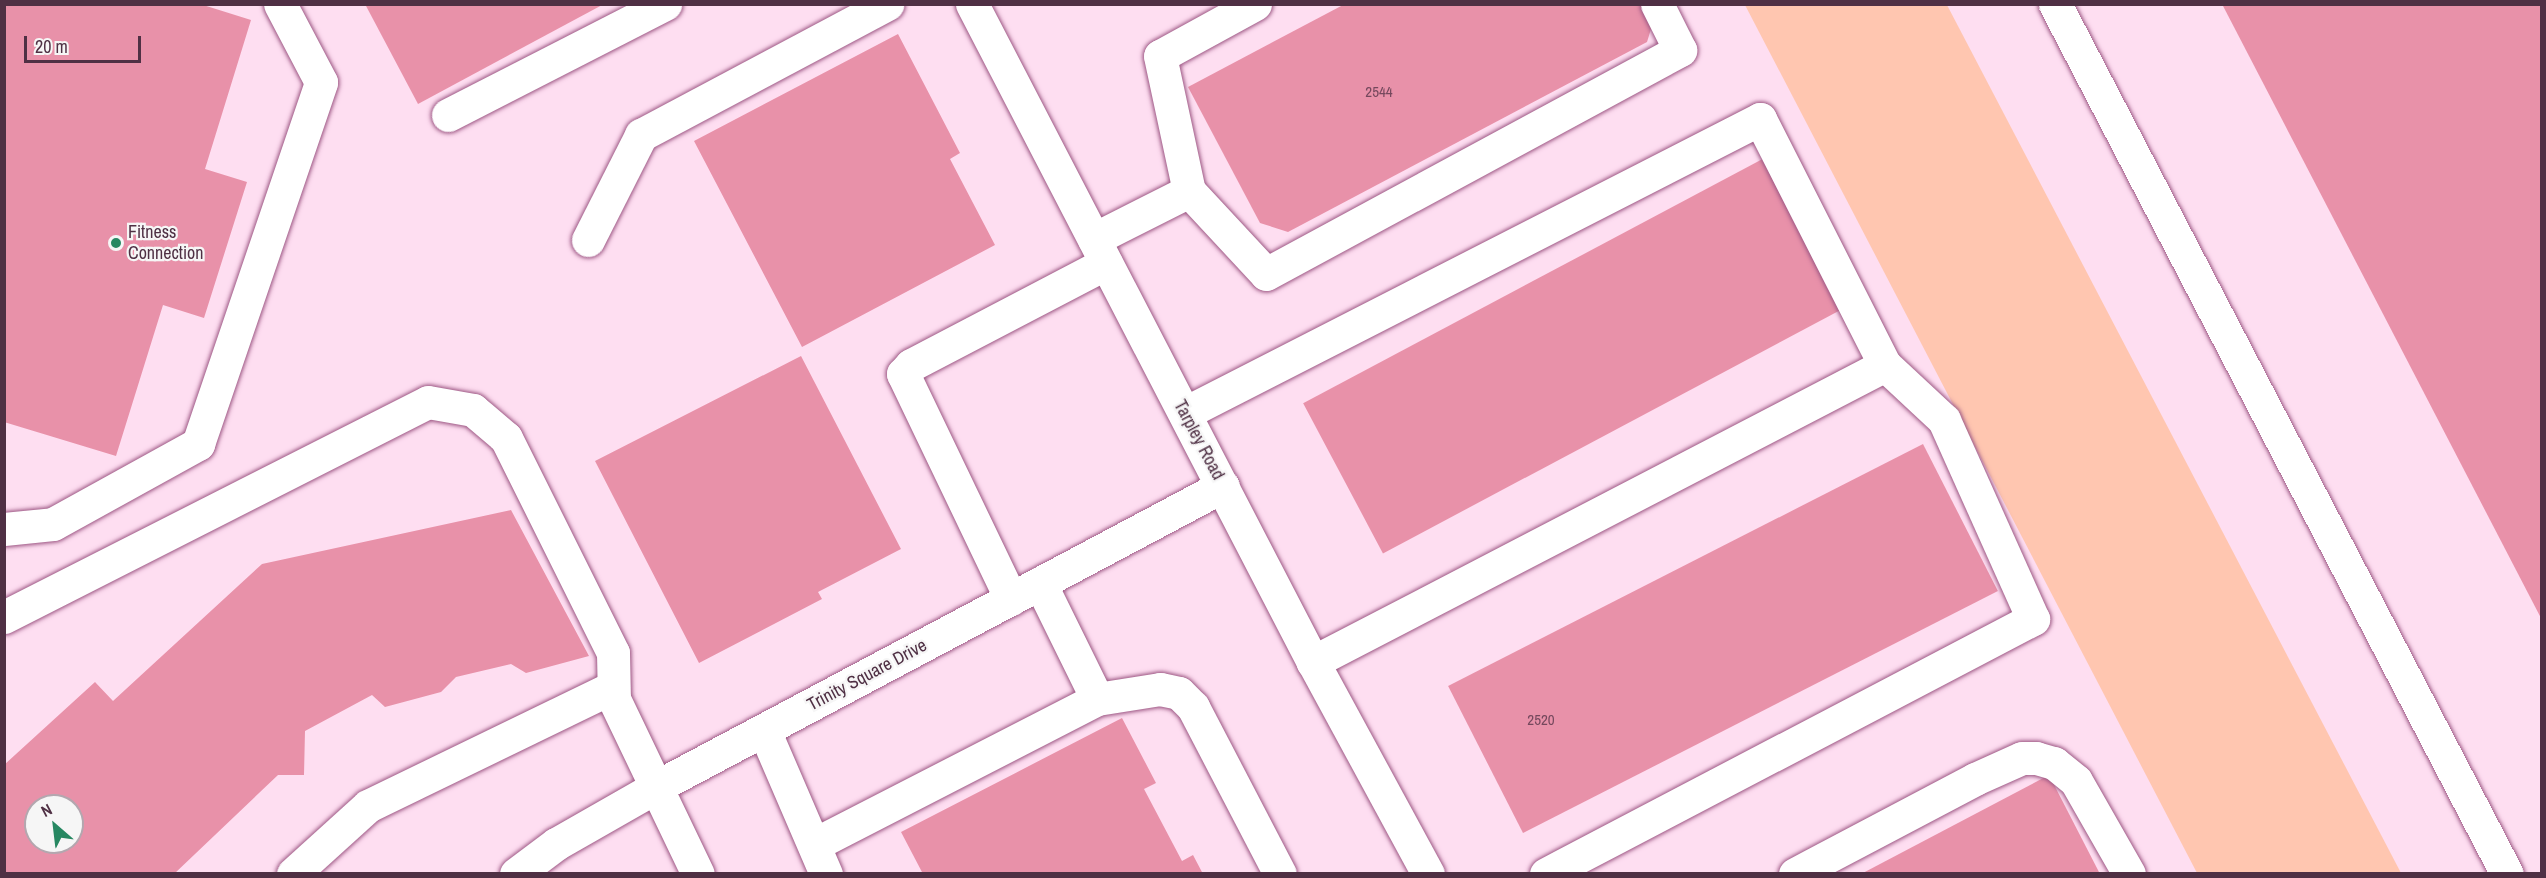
<!DOCTYPE html>
<html>
<head>
<meta charset="utf-8">
<style>
  body { margin:0 }
  #map { position:relative; width:2546px; height:878px; overflow:hidden; background:#fedef1; font-family:"Archivo Narrow",sans-serif }
  div>[style] { position:absolute }
  [style*='--x'] { left:calc(var(--x)*1px); top:calc(var(--y)*1px); width:calc(var(--w)*1px); rotate:calc(var(--a)*1deg) }
  .green>* { inset:0; background:#ffc6b0 }
  .building>* { inset:0; background:#e891a9; transform-origin:0 0 }
  .roads { filter:drop-shadow(0 0 2px #9d5784) drop-shadow(0 0 2px #9d5784) }
  .minor>* { height:33px; margin:-16.5px; padding:0 16.5px; transform-origin:16.5px; border-radius:16.5px; background:#fff }
  .dots>* { width:16px; height:16px; translate:-50% -50%; box-sizing:border-box; border:3px solid #f6f6f6; border-radius:50% }
  span { translate:-50% -50%; white-space:nowrap; text-align:center; line-height:1.15; -webkit-text-stroke:4.5px #f6f6f6; paint-order:stroke }
  .number-label { font-size:15px; color:#75485d }
  .number-label span { -webkit-text-stroke-width:0 }
  .poi-label { font-size:18px; color:#4f3044 }
  .left { translate:0 -50%; text-align:left }
  .street-label { font-size:18px; color:#4f3044 }
  .frame { position:absolute; inset:0; border:6px solid #4f3044; pointer-events:none }
  .north { position:absolute; left:24px; top:794px; width:60px; height:60px; box-sizing:border-box; background:#f6f6f6; border:2px solid #b3a7af; border-radius:50%; rotate:332deg; font-size:16px; font-weight:700; line-height:24px; text-align:center; color:#4f3044 }
  .north::after { content:''; display:block; margin:auto; width:21px; height:27px; background:#278862; clip-path:polygon(50% 0,100% 100%,50% 72%,0 100%) }
  .scale { position:absolute; left:24px; top:36px; width:117px; height:27px; box-sizing:border-box; border:3px solid #4f3044; border-top:0; padding-left:8px; font-size:18px; line-height:21px; white-space:nowrap; color:#4f3044; -webkit-text-stroke:4px #f6f6f6; paint-order:stroke }
</style>
</head>
<body>
<div id="map">
  <div class="green">
    <i style="clip-path:polygon(1745px 5px,1947px 5px,2401px 873px,2197px 873px)"></i>
  </div>
  <div class="building">
    <i style="clip-path:polygon(4px 4px,200px 4px,251px 20px,205px 169px,247px 182px,204px 318px,163px 305px,116px 456px,4px 422px)"></i>
    <i style="clip-path:polygon(365px 4px,604px 4px,418px 104px)"></i>
    <i style="clip-path:polygon(2222px 4px,2542px 4px,2542px 620px)"></i>
    <i style="clip-path:polygon(1343px 5px,1649px 5px,1655px 16px,1647px 42px,1288px 232px,1260px 223px,1188px 87px)"></i>
    <i style="clip-path:polygon(898px 34px,960px 153px,950px 159px,995px 245px,802px 347px,694px 141px)"></i>
    <i style="left:1772px;top:154px;width:170px;height:531px;rotate:62deg"></i>
    <i style="clip-path:polygon(801px 356px,901px 549px,818px 592px,822px 599px,699px 663px,595px 461px)"></i>
    <i style="left:1923px;top:444px;width:165px;height:533px;rotate:63deg"></i>
    <i style="clip-path:polygon(evenodd,511px 510px,589px 656px,526px 673px,511px 664px,456px 677px,441px 692px,385px 707px,372px 695px,305px 731px,304px 775px,278px 775px,174px 874px,4px 874px,4px 765px,95px 682px,113px 701px,262px 564px,511px 510px,36px 806px,72px 806px,72px 842px,36px 842px,36px 806px)"></i>
    <i style="clip-path:polygon(1122px 718px,1156px 783px,1144px 789px,1182px 861px,1193px 855px,1203px 874px,923px 874px,901px 832px)"></i>
    <i style="clip-path:polygon(2049px 775px,2100px 874px,1861px 874px)"></i>
  </div>
  <div class="roads">
    <div class="minor">
      <i style="--x:972;--y:4;--w:741;--a:62.61"></i>
      <i style="--x:1313;--y:662;--w:241;--a:61.5"></i>
      <i style="--x:1255;--y:4;--w:108;--a:151.3"></i>
      <i style="--x:1160;--y:56;--w:138;--a:77.9"></i>
      <i style="--x:1189;--y:191;--w:113;--a:47.1"></i>
      <i style="--x:1266;--y:274;--w:471;--a:-28.4"></i>
      <i style="--x:1680;--y:50;--w:51;--a:-116.6"></i>
      <i style="--x:2055;--y:4;--w:980;--a:62.55"></i>
      <i style="--x:448;--y:115;--w:244;--a:-27.1"></i>
      <i style="--x:1094;--y:239;--w:106;--a:-26.8"></i>
      <i style="--x:588;--y:240;--w:118;--a:-63.2"></i>
      <i style="--x:641;--y:135;--w:279;--a:-28"></i>
      <i style="--x:1185;--y:413;--w:646;--a:-27.08"></i>
      <i style="--x:1760;--y:119;--w:276;--a:63.1"></i>
      <i style="--x:1885;--y:365;--w:645;--a:152.56"></i>
      <i style="--x:4;--y:529;--w:49;--a:-5.8"></i>
      <i style="--x:53;--y:524;--w:166;--a:-28.9"></i>
      <i style="--x:198;--y:444;--w:382;--a:-71.2"></i>
      <i style="--x:321;--y:82;--w:88;--a:-117.7"></i>
      <i style="--x:1040;--y:583;--w:129;--a:63.8"></i>
      <i style="--x:1011;--y:599;--w:250;--a:-115.6"></i>
      <i style="--x:903;--y:374;--w:12;--a:-48"></i>
      <i style="--x:911;--y:365;--w:220;--a:-27.6"></i>
      <i style="--x:4;--y:617;--w:475;--a:-26.9"></i>
      <i style="--x:428;--y:402;--w:46;--a:10.1"></i>
      <i style="--x:473;--y:410;--w:43;--a:40.3"></i>
      <i style="--x:506;--y:438;--w:240;--a:63.5"></i>
      <i style="--x:613;--y:653;--w:46;--a:88.8"></i>
      <i style="--x:614;--y:699;--w:194;--a:64.4"></i>
      <i style="--x:764;--y:730;--w:157;--a:66.7"></i>
      <i style="--x:815;--y:844;--w:317;--a:-27.2"></i>
      <i style="--x:1097;--y:699;--w:64;--a:-9"></i>
      <i style="--x:1160;--y:689;--w:19;--a:12"></i>
      <i style="--x:1179;--y:693;--w:20;--a:45"></i>
      <i style="--x:1193;--y:707;--w:188;--a:62.5"></i>
      <i style="--x:293;--y:874;--w:101;--a:-42.2"></i>
      <i style="--x:368;--y:806;--w:272;--a:-25.9"></i>
      <i style="--x:516;--y:874;--w:50;--a:-36.9"></i>
      <i style="--x:556;--y:844;--w:113;--a:-29.7"></i>
      <i style="--x:654;--y:788;--w:644;--a:-27.96"></i>
      <i style="--x:1546;--y:874;--w:550;--a:-27.64"></i>
      <i style="--x:2033;--y:619;--w:218;--a:-114.1"></i>
      <i style="--x:1944;--y:420;--w:81;--a:-137"></i>
      <i style="--x:1795;--y:874;--w:204;--a:-27.8"></i>
      <i style="--x:1975;--y:779;--w:51;--a:-24.1"></i>
      <i style="--x:2022;--y:758;--w:14;--a:0"></i>
      <i style="--x:2036;--y:758;--w:19;--a:16"></i>
      <i style="--x:2054;--y:763;--w:28;--a:39"></i>
      <i style="--x:2076;--y:781;--w:107;--a:60.3"></i>
    </div>
  </div>
  <div class="dots">
    <i style="left:116px;top:243px;background:#278862"></i>
  </div>
  <div class="number-label">
    <span style="left:1379px;top:92px">2544</span>
    <span style="left:1541px;top:720px">2520</span>
  </div>
  <div class="poi-label">
    <span class="left" style="left:128px;top:243px">Fitness<br>Connection</span>
  </div>
  <div class="street-label">
    <span style="left:1199px;top:440px;rotate:62deg">Tarpley Road</span>
    <span style="left:867px;top:675px;rotate:-28deg">Trinity Square Drive</span>
  </div>
  <div class="frame"></div>
  <div class="north">N</div>
  <div class="scale">20 m</div>
</div>
</body>
</html>
